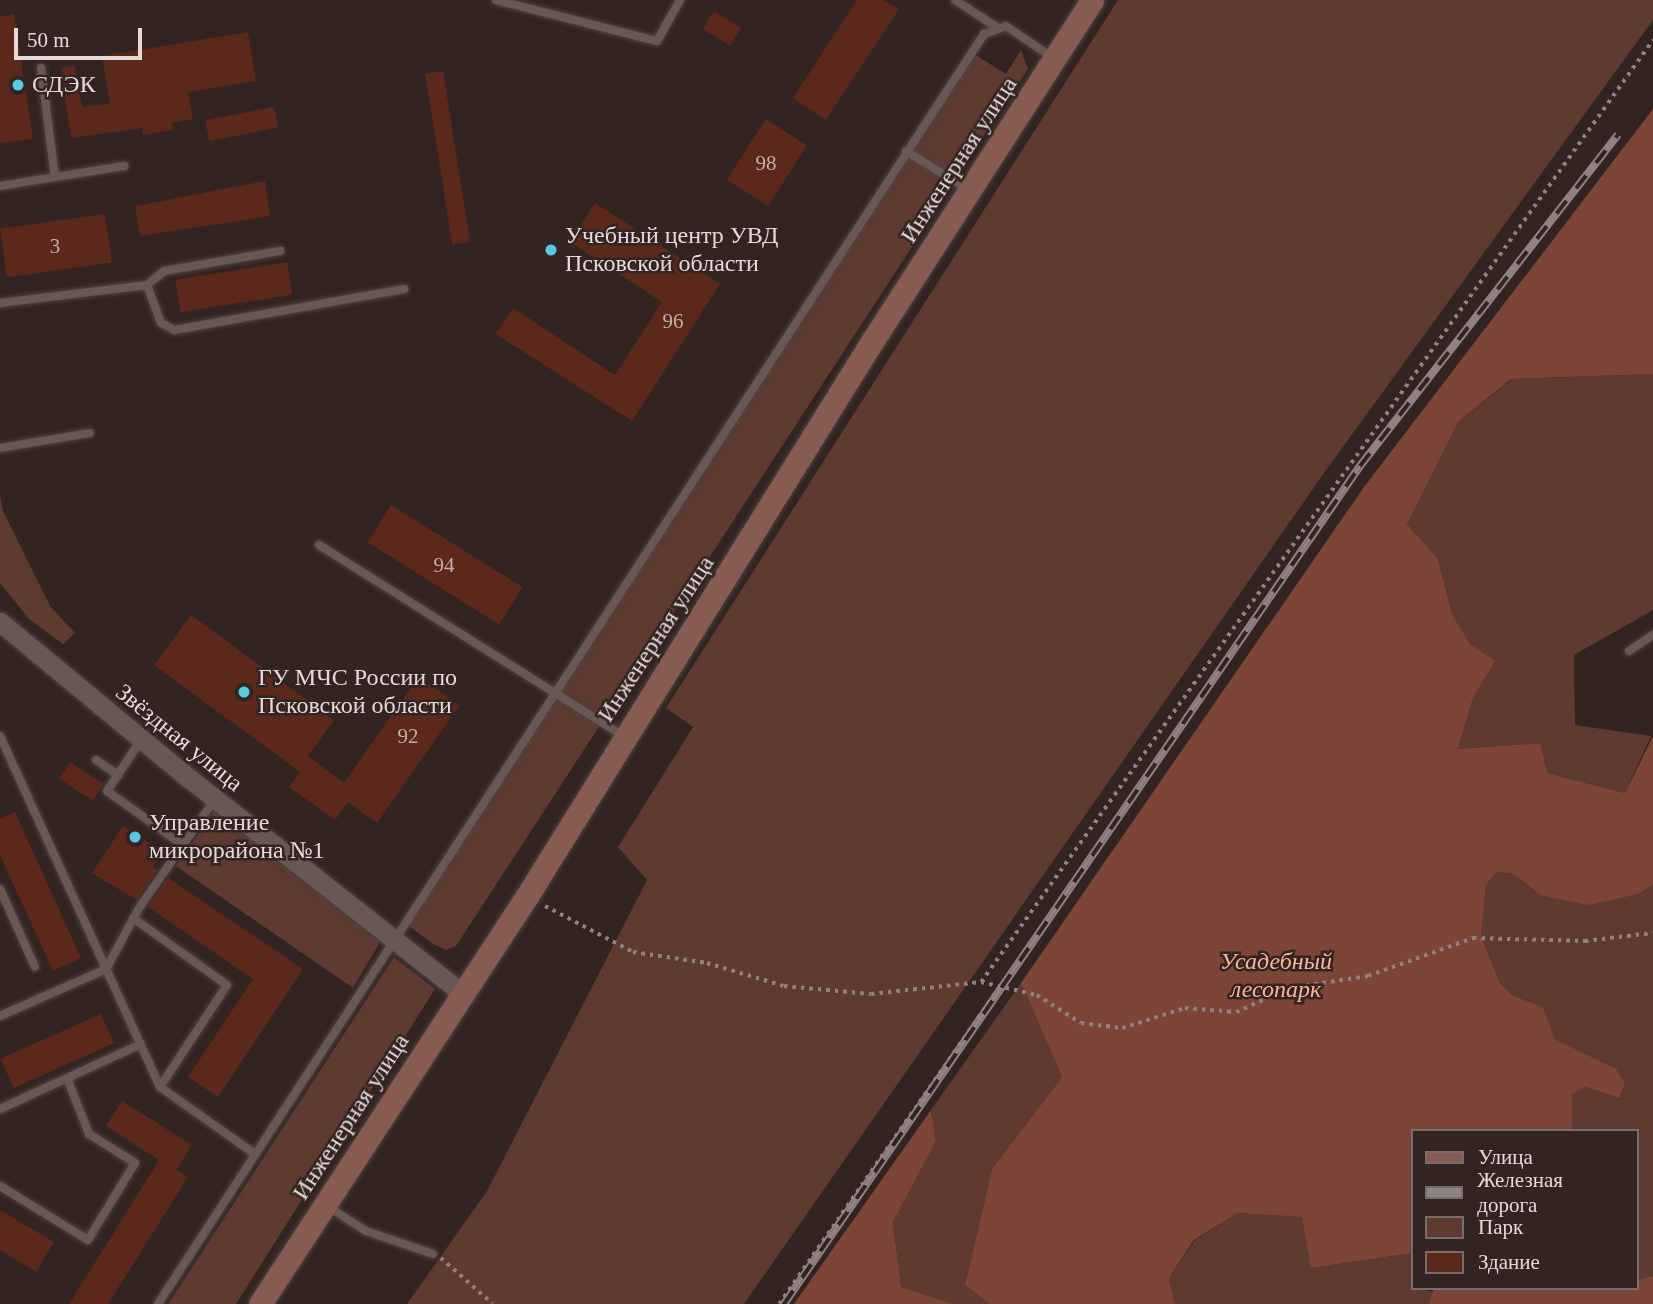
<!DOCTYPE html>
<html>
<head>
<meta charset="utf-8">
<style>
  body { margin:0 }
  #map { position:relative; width:1653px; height:1304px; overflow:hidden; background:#312421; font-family:"Times New Roman",serif }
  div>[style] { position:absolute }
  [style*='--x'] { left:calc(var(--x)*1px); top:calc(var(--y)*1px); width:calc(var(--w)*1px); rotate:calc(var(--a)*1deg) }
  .green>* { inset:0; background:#5e3a31 }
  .forest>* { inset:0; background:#7d4538 }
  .building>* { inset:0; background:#5d281c; transform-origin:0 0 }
  .path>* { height:3.5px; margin-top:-1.75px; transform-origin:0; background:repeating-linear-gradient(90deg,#8e8381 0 3.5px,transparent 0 8.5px) }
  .roads { filter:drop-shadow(0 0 2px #4e4341) drop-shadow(0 0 2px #4e4341) }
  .service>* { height:8px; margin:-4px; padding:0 4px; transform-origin:4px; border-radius:4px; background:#675854 }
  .tertiary>* { height:19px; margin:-9.5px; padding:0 9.5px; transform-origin:9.5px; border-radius:9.5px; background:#675854 }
  .secondary>* { height:23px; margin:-11.5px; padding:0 11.5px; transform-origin:11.5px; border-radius:11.5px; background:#875b51 }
  .rail>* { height:8px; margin-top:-4px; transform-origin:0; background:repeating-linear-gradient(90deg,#312421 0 16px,#8e8381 0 32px); box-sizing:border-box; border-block:2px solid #8e8381 }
  .dots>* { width:19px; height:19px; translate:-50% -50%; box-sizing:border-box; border:4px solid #312421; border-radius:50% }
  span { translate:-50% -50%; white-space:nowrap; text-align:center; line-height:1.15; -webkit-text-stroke:5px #312421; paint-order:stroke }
  .number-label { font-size:21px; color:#c2aeaa }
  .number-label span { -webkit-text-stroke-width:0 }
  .poi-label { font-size:24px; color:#e4dbd9 }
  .left { translate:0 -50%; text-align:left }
  .street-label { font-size:24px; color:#e4dbd9 }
  .park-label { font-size:24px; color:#fbb3a1; font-style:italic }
  .legend { position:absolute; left:1411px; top:1129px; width:228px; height:161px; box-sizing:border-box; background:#312421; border:2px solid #796d6b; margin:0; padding:9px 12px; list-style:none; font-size:21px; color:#e4dbd9 }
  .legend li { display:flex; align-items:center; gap:14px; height:35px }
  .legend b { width:35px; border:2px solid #796d6b }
  .scale { position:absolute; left:14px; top:28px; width:128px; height:32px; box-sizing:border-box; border:4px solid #e4dbd9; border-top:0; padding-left:9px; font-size:21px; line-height:24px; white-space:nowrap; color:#e4dbd9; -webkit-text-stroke:5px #312421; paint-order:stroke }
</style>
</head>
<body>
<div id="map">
  <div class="green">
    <i style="clip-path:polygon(1118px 0,1653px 0,1653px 20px,1324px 473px,744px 1304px,407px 1304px,487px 1191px,647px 880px,618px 847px,693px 727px,666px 708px)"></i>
    <i style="clip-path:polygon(1021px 50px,1028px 69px,456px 946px,446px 950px,433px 944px,405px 923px,974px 54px,1006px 74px)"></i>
    <i style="clip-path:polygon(1653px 374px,1653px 610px,1574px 655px,1575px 725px,1651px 736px,1625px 793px,1547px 773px,1541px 743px,1458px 749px,1473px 698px,1494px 661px,1470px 644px,1452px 614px,1438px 559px,1407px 524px,1458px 422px,1512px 379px)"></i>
    <i style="clip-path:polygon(0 495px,3px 511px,50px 606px,75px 633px,63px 644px,29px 619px,0 583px)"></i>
    <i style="clip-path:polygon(214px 811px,380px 942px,353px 988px,176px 866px)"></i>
    <i style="clip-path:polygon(1497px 872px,1514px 874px,1540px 895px,1638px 894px,1653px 885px,1653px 1276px,1637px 1280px,1637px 1131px,1572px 1131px,1571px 1094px,1586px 1087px,1619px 1098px,1615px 1069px,1555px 1039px,1543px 1007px,1512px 995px,1500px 983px,1481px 936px,1486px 885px)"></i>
    <i style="clip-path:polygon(394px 957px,435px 989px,236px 1304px,168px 1304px)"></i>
    <i style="clip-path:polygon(1021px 983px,1062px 1077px,992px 1169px,965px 1285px,989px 1304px,954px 1304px,901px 1287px,893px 1222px,936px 1141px,931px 1110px)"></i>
    <i style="clip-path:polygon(1238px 1213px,1303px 1217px,1311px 1268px,1413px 1253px,1413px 1288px,1435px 1292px,1429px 1304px,1175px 1304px,1169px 1278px,1195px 1240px)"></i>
  </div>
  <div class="forest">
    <i style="clip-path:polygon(1653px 109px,1653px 374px,1511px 379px,1458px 422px,1407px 524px,1438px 559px,1452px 614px,1470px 644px,1495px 661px,1473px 698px,1458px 749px,1541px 743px,1547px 773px,1625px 793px,1653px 736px,1653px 885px,1638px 894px,1589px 905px,1540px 895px,1514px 874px,1497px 872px,1486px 885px,1481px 936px,1500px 983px,1512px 995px,1543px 1007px,1555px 1039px,1616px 1069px,1625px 1083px,1619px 1098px,1586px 1087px,1572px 1094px,1572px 1131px,1413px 1131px,1413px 1253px,1311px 1268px,1302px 1217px,1238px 1213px,1194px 1240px,1169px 1278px,1175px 1304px,989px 1304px,965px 1285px,992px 1169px,1062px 1077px,1021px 983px,1364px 487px)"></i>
    <i style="clip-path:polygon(931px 1110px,936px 1141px,893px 1222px,901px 1287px,954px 1304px,794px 1304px)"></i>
    <i style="clip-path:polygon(1653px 1276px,1653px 1304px,1429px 1304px,1434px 1288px,1637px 1288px,1637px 1280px)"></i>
  </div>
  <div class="building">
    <i style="clip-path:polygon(857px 0,884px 0,899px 9px,826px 120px,793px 98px)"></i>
    <i style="left:714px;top:11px;width:32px;height:21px;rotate:32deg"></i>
    <i style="clip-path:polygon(14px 14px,33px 139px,0 143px,0 17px)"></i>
    <i style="clip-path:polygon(248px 32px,256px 81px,188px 92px,193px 119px,172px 123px,173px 130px,143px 135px,142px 128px,71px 138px,61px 68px,75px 66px,82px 107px,110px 103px,102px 56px)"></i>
    <i style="left:443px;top:71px;width:173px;height:18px;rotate:81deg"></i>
    <i style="left:274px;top:107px;width:21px;height:70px;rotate:79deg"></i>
    <i style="left:766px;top:119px;width:49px;height:72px;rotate:33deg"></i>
    <i style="clip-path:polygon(265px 181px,270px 216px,140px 236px,135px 206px)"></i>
    <i style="clip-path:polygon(595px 203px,720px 284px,632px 421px,496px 334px,513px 308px,615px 375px,662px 302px,570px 242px)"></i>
    <i style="left:105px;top:214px;width:49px;height:106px;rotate:82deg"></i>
    <i style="left:287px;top:262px;width:33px;height:113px;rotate:81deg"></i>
    <i style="left:391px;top:505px;width:155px;height:44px;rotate:32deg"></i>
    <i style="clip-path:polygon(191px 615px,334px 720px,308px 756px,344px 783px,419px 676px,459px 706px,377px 823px,348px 802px,335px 820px,289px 787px,300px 772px,154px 665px)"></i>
    <i style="left:70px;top:762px;width:40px;height:20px;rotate:33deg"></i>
    <i style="clip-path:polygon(15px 812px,81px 958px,53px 971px,0 855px,0 819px)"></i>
    <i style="clip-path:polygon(123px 826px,163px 852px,153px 867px,157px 870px,137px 900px,92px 873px)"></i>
    <i style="clip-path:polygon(168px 878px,303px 969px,218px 1097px,188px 1077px,253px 979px,148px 907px)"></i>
    <i style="left:101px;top:1014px;width:32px;height:110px;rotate:66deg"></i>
    <i style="clip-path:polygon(122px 1101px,192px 1145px,176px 1170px,188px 1177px,108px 1304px,69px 1304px,159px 1160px,106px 1126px)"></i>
    <i style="clip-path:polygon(0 1210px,54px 1242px,36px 1272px,0 1250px)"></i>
  </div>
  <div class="path">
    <i style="--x:545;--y:906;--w:99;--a:27.6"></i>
    <i style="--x:633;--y:952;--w:75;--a:8.5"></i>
    <i style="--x:707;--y:963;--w:80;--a:16.6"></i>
    <i style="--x:784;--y:986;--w:87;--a:5.3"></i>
    <i style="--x:871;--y:994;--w:111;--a:-6.2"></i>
    <i style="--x:981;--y:982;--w:57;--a:13.1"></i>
    <i style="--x:1037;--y:995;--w:52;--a:32.5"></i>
    <i style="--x:1081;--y:1023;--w:41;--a:7"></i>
    <i style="--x:1122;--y:1028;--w:66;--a:-17.6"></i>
    <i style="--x:1185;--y:1008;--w:51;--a:4.5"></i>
    <i style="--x:1236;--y:1012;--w:58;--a:-24.4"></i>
    <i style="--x:1289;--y:988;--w:80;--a:-8.6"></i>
    <i style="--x:1368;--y:976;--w:112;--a:-19.9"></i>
    <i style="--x:1473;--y:938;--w:112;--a:1.5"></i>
    <i style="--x:1585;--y:941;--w:68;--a:-6.7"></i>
    <i style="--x:981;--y:982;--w:1157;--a:-54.5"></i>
    <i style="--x:441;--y:1258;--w:69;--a:41.5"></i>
    <i style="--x:779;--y:1304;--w:386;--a:-55.2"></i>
  </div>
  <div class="roads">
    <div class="service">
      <i style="--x:496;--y:0;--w:166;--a:14.3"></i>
      <i style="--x:657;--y:41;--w:47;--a:-60.7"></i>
      <i style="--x:955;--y:0;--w:48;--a:33"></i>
      <i style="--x:41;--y:68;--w:110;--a:82.7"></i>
      <i style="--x:906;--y:151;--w:72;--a:31.9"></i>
      <i style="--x:0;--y:186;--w:126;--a:-9.2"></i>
      <i style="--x:147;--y:285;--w:22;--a:-39"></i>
      <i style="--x:164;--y:271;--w:118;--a:-9.8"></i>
      <i style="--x:0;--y:303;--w:148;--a:-7"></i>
      <i style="--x:147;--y:285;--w:40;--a:69.8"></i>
      <i style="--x:161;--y:323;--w:15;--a:28"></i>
      <i style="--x:174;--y:330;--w:234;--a:-10.1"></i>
      <i style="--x:0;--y:448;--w:91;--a:-9.5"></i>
      <i style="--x:319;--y:545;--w:361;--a:32.1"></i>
      <i style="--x:1629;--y:651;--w:29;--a:-34"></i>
      <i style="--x:0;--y:736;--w:386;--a:65.5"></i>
      <i style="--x:160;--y:1087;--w:116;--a:35.2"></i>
      <i style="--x:141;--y:740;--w:61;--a:123.7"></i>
      <i style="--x:107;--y:791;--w:93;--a:35.4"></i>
      <i style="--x:96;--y:760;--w:27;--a:34"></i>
      <i style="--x:0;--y:889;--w:85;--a:65.8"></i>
      <i style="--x:133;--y:918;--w:115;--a:35.5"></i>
      <i style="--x:227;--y:985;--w:122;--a:123.3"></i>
      <i style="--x:0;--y:1016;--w:116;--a:-23.9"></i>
      <i style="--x:106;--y:969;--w:69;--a:-61.6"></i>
      <i style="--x:139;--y:908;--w:133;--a:-55.1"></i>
      <i style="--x:0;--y:1109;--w:155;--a:-24.7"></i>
      <i style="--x:0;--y:1186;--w:103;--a:31.5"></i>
      <i style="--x:88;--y:1240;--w:90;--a:-58.6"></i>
      <i style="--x:135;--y:1163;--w:54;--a:-147.8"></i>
      <i style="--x:89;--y:1134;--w:60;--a:-111.4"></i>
      <i style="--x:327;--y:1206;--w:46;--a:32.7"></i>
      <i style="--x:366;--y:1231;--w:71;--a:18.9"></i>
      <i style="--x:158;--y:1304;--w:1515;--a:-56.96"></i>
      <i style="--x:984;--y:34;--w:23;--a:-20"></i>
      <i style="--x:1006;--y:26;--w:57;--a:34.2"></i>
    </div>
    <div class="tertiary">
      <i style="--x:0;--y:622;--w:246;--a:39.6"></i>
      <i style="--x:190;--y:779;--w:346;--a:38.2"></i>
    </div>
    <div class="secondary">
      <i style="--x:260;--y:1304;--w:488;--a:-56.8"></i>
      <i style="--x:527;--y:896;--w:655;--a:-58.11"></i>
      <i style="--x:873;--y:340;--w:404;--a:-57.2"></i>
    </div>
  </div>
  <div class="rail">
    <i style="--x:784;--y:1304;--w:1017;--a:-55.5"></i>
    <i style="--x:1360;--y:466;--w:420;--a:-52.1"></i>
  </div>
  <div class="dots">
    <i style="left:18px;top:85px;background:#57c9e2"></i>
    <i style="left:551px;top:250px;background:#57c9e2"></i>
    <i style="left:244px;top:692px;background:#57c9e2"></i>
    <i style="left:135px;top:837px;background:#57c9e2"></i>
  </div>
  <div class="number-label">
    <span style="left:766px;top:163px">98</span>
    <span style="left:55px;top:246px">3</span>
    <span style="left:673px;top:321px">96</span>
    <span style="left:444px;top:565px">94</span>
    <span style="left:408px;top:736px">92</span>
  </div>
  <div class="poi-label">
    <span class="left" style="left:32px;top:85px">СДЭК</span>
    <span class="left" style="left:565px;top:250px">Учебный центр УВД<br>Псковской области</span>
    <span class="left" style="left:258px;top:692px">ГУ МЧС России по<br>Псковской области</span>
    <span class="left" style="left:149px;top:837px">Управление<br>микрорайона №1</span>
  </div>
  <div class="street-label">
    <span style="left:959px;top:160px;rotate:-57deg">Инженерная улица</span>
    <span style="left:656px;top:639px;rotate:-57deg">Инженерная улица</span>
    <span style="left:179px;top:738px;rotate:39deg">Звёздная улица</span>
    <span style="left:351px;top:1117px;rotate:-57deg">Инженерная улица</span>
  </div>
  <div class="park-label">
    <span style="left:1276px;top:976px">Усадебный<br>лесопарк</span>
  </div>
  <ul class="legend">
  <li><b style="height:9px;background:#875b51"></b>Улица</li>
  <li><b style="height:9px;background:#8e8381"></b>Железная дорога</li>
  <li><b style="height:19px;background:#5e3a31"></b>Парк</li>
  <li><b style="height:19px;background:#5d281c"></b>Здание</li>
  </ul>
  <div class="scale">50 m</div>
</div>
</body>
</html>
